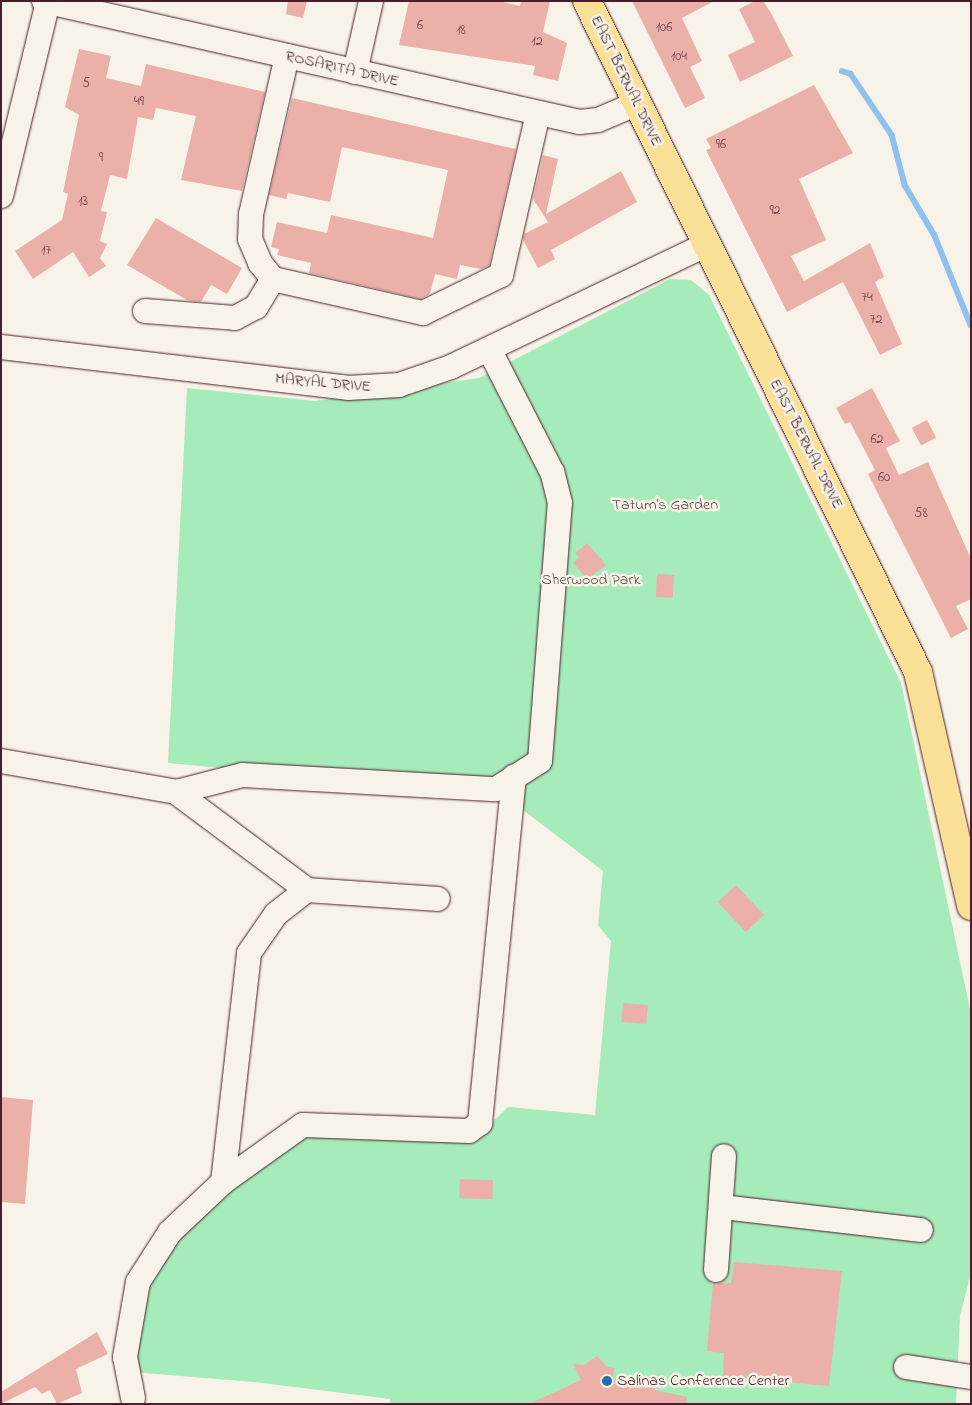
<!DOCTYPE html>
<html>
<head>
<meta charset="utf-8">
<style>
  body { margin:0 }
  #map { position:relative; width:972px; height:1405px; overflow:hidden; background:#f7f3e8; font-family:"Indie Flower",sans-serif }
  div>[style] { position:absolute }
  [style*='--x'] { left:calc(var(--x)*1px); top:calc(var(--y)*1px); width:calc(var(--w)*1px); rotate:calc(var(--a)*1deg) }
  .green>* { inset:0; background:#a5ecba }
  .stream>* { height:5.5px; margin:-2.75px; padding:0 2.75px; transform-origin:2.75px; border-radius:2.75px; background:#90c1ec }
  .building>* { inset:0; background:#ebb0a8; transform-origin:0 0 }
  .roads { filter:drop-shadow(0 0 1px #4a1f2b) drop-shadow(0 0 1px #4a1f2b) }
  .minor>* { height:24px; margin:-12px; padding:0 12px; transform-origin:12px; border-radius:12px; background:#f7f3e8 }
  .major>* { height:28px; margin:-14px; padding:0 14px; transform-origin:14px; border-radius:14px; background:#fadf96 }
  .dots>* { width:14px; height:14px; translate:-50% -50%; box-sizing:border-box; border:2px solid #f7f3e8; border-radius:50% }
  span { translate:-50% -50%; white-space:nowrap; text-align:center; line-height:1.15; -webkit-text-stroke:5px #f7f3e8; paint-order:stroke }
  .number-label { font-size:14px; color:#72434a }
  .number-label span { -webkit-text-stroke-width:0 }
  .street-label { font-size:16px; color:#4a1f2b }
  .park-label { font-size:16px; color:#61524f }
  .poi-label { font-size:16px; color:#4a1f2b }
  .left { translate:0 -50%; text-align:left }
  .frame { position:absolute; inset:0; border:2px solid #4a1f2b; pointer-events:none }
</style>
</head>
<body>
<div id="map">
  <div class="green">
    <i style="clip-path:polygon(670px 279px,691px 280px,709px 295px,901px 683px,971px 1014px,971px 1273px,960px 1316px,956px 1404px,390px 1404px,390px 1399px,254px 1382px,132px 1372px,138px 1261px,190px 1204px,307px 1134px,476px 1138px,508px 1107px,595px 1115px,611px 941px,598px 925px,603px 871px,502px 794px,168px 763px,187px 388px,315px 401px,479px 378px)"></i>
  </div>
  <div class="stream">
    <i style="--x:842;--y:71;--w:9;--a:18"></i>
    <i style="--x:851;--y:74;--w:73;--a:56.1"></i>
    <i style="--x:892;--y:135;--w:52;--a:75.4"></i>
    <i style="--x:905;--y:185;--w:59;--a:59.5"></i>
    <i style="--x:935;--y:236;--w:96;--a:68"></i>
  </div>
  <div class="building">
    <i style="clip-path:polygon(288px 1px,307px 1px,303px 18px,286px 14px)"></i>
    <i style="clip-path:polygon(409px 1px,499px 1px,520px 6px,521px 1px,550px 1px,543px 32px,567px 43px,558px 81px,533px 75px,535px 66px,399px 45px)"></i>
    <i style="clip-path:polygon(632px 1px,714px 1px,682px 18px,702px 61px,690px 67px,705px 98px,685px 108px)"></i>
    <i style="clip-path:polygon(755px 1px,763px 1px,771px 13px,793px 56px,740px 82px,728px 55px,755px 42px,739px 9px)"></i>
    <i style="clip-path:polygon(79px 49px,111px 56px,106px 78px,141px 86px,146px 64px,265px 92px,242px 191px,181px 180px,196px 116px,156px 108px,153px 120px,138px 117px,127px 179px,110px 175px,101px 211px,107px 212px,100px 241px,107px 244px,100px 258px,106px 266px,89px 277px,73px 252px,33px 279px,15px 251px,62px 220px,68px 194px,63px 192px,79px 115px,65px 107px)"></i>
    <i style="clip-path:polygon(814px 85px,853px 153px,799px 179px,826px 240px,791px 256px,804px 281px,870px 243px,884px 277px,875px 282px,902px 344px,880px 355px,843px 282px,787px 312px,706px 150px,711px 148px,706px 139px)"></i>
    <i style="clip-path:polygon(292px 98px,516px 149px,489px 266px,481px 269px,460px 265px,457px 279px,435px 274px,430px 294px,421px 299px,309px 273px,311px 263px,277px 255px,279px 249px,271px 247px,277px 222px,327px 233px,331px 215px,433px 238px,448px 170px,342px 147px,330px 202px,288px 193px,286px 199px,269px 195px)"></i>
    <i style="clip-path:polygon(543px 155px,558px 159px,546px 214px,621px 171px,637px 202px,551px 250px,555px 259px,538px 268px,523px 240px,524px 234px,548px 222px,533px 199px)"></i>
    <i style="clip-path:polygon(156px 218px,242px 268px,227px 294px,211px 285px,201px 302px,187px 300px,127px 265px)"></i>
    <i style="clip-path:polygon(872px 388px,900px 441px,886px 448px,899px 475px,928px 462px,971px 559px,971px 599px,956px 606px,968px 629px,951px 638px,868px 474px,875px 470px,850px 422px,845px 424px,836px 408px)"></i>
    <i style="left:927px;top:420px;width:20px;height:17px;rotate:63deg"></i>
    <i style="clip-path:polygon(587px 543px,606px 565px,587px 579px,573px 563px,579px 557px,575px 553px)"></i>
    <i style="left:657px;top:574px;width:17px;height:23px;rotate:3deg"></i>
    <i style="left:736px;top:885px;width:41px;height:25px;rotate:47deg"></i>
    <i style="left:623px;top:1003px;width:25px;height:19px;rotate:5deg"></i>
    <i style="clip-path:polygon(1px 1097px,33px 1100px,25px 1204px,1px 1202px)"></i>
    <i style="left:460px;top:1179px;width:33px;height:19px;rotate:2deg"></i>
    <i style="clip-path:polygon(734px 1262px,842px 1271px,829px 1386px,723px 1376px,724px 1353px,707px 1351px,713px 1283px,731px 1283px)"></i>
    <i style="clip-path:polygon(97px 1332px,108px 1354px,76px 1369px,82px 1393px,57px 1404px,50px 1390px,42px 1394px,35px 1387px,1px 1404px,1px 1392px)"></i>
    <i style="clip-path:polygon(597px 1356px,607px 1367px,614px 1368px,613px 1379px,652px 1382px,655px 1390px,687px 1397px,686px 1404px,529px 1404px,581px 1380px,573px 1364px,584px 1365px)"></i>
  </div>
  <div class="roads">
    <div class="minor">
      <i style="--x:44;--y:1;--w:549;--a:12.74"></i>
      <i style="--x:579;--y:122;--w:19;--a:-6"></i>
      <i style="--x:598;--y:120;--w:43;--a:-23"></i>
      <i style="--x:287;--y:56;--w:162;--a:102.8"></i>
      <i style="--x:251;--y:214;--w:25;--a:92"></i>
      <i style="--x:250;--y:239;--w:26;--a:67"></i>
      <i style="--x:260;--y:263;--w:21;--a:51"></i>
      <i style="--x:273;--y:279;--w:154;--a:12.8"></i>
      <i style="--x:423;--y:313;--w:87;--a:-26"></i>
      <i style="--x:501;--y:275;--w:165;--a:-77.1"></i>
      <i style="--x:355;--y:72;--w:73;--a:-77.3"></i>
      <i style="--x:1;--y:196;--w:201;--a:-76.4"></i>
      <i style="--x:145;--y:311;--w:90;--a:4.4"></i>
      <i style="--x:235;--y:318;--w:24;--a:-28"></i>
      <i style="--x:256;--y:307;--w:33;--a:-59"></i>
      <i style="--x:1;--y:347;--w:349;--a:6.7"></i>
      <i style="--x:348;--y:388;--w:51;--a:-3.4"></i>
      <i style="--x:399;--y:385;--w:55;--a:-19.1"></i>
      <i style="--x:451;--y:367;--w:283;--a:-25.6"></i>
      <i style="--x:1;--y:761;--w:178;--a:10"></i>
      <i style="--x:176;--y:792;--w:68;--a:-14.4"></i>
      <i style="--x:242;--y:775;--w:254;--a:3.2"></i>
      <i style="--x:496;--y:789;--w:52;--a:-32.5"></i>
      <i style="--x:540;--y:761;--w:259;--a:-85.6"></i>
      <i style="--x:560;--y:503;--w:32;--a:-104"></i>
      <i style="--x:552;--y:472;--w:138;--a:-117.1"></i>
      <i style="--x:176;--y:792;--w:164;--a:36.8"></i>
      <i style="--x:223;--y:1182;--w:230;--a:-83.5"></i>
      <i style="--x:249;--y:953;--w:47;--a:-55.3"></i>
      <i style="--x:276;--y:914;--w:39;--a:-38"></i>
      <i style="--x:307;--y:890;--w:131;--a:3.9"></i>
      <i style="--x:722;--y:1207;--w:200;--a:6.6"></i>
      <i style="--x:716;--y:1270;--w:114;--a:-86"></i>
      <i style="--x:906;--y:1367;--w:66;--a:8.7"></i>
      <i style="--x:133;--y:1398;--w:42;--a:-101"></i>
      <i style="--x:125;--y:1357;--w:76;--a:-80.2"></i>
      <i style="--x:138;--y:1282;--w:59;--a:-57.4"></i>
      <i style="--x:170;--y:1232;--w:73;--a:-43.3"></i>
      <i style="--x:223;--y:1182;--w:98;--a:-35.5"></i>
      <i style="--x:303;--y:1125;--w:166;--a:2.1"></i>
      <i style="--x:469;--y:1131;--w:14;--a:-36"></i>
      <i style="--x:480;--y:1123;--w:348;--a:-84.4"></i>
    </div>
    <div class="major">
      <i style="--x:587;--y:1;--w:748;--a:63.74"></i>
      <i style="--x:918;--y:672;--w:240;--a:77.2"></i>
    </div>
  </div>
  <div class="dots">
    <i style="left:607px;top:1381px;background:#1f6fb2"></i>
  </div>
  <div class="number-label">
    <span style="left:420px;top:26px">6</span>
    <span style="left:664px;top:28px">106</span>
    <span style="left:461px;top:31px">18</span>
    <span style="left:537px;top:42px">12</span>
    <span style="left:679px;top:57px">104</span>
    <span style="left:86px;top:84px">5</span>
    <span style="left:139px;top:102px">49</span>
    <span style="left:721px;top:145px">96</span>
    <span style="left:101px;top:158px">9</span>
    <span style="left:83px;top:202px">13</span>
    <span style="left:775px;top:211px">92</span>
    <span style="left:46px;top:251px">17</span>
    <span style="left:867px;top:298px">74</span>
    <span style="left:876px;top:320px">72</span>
    <span style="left:877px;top:440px">62</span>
    <span style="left:884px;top:478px">60</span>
    <span style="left:921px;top:514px">58</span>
  </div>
  <div class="street-label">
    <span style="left:342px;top:69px;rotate:13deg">ROSARITA DRIVE</span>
    <span style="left:626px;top:81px;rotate:64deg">EAST BERNAL DRIVE</span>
    <span style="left:323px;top:383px;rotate:5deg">MARYAL DRIVE</span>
    <span style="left:806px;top:444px;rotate:63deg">EAST BERNAL DRIVE</span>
  </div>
  <div class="park-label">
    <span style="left:665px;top:505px">Tatum's Garden</span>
    <span style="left:591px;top:580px">Sherwood Park</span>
  </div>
  <div class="poi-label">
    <span class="left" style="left:617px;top:1381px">Salinas Conference Center</span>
  </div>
  <div class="frame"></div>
</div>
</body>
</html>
